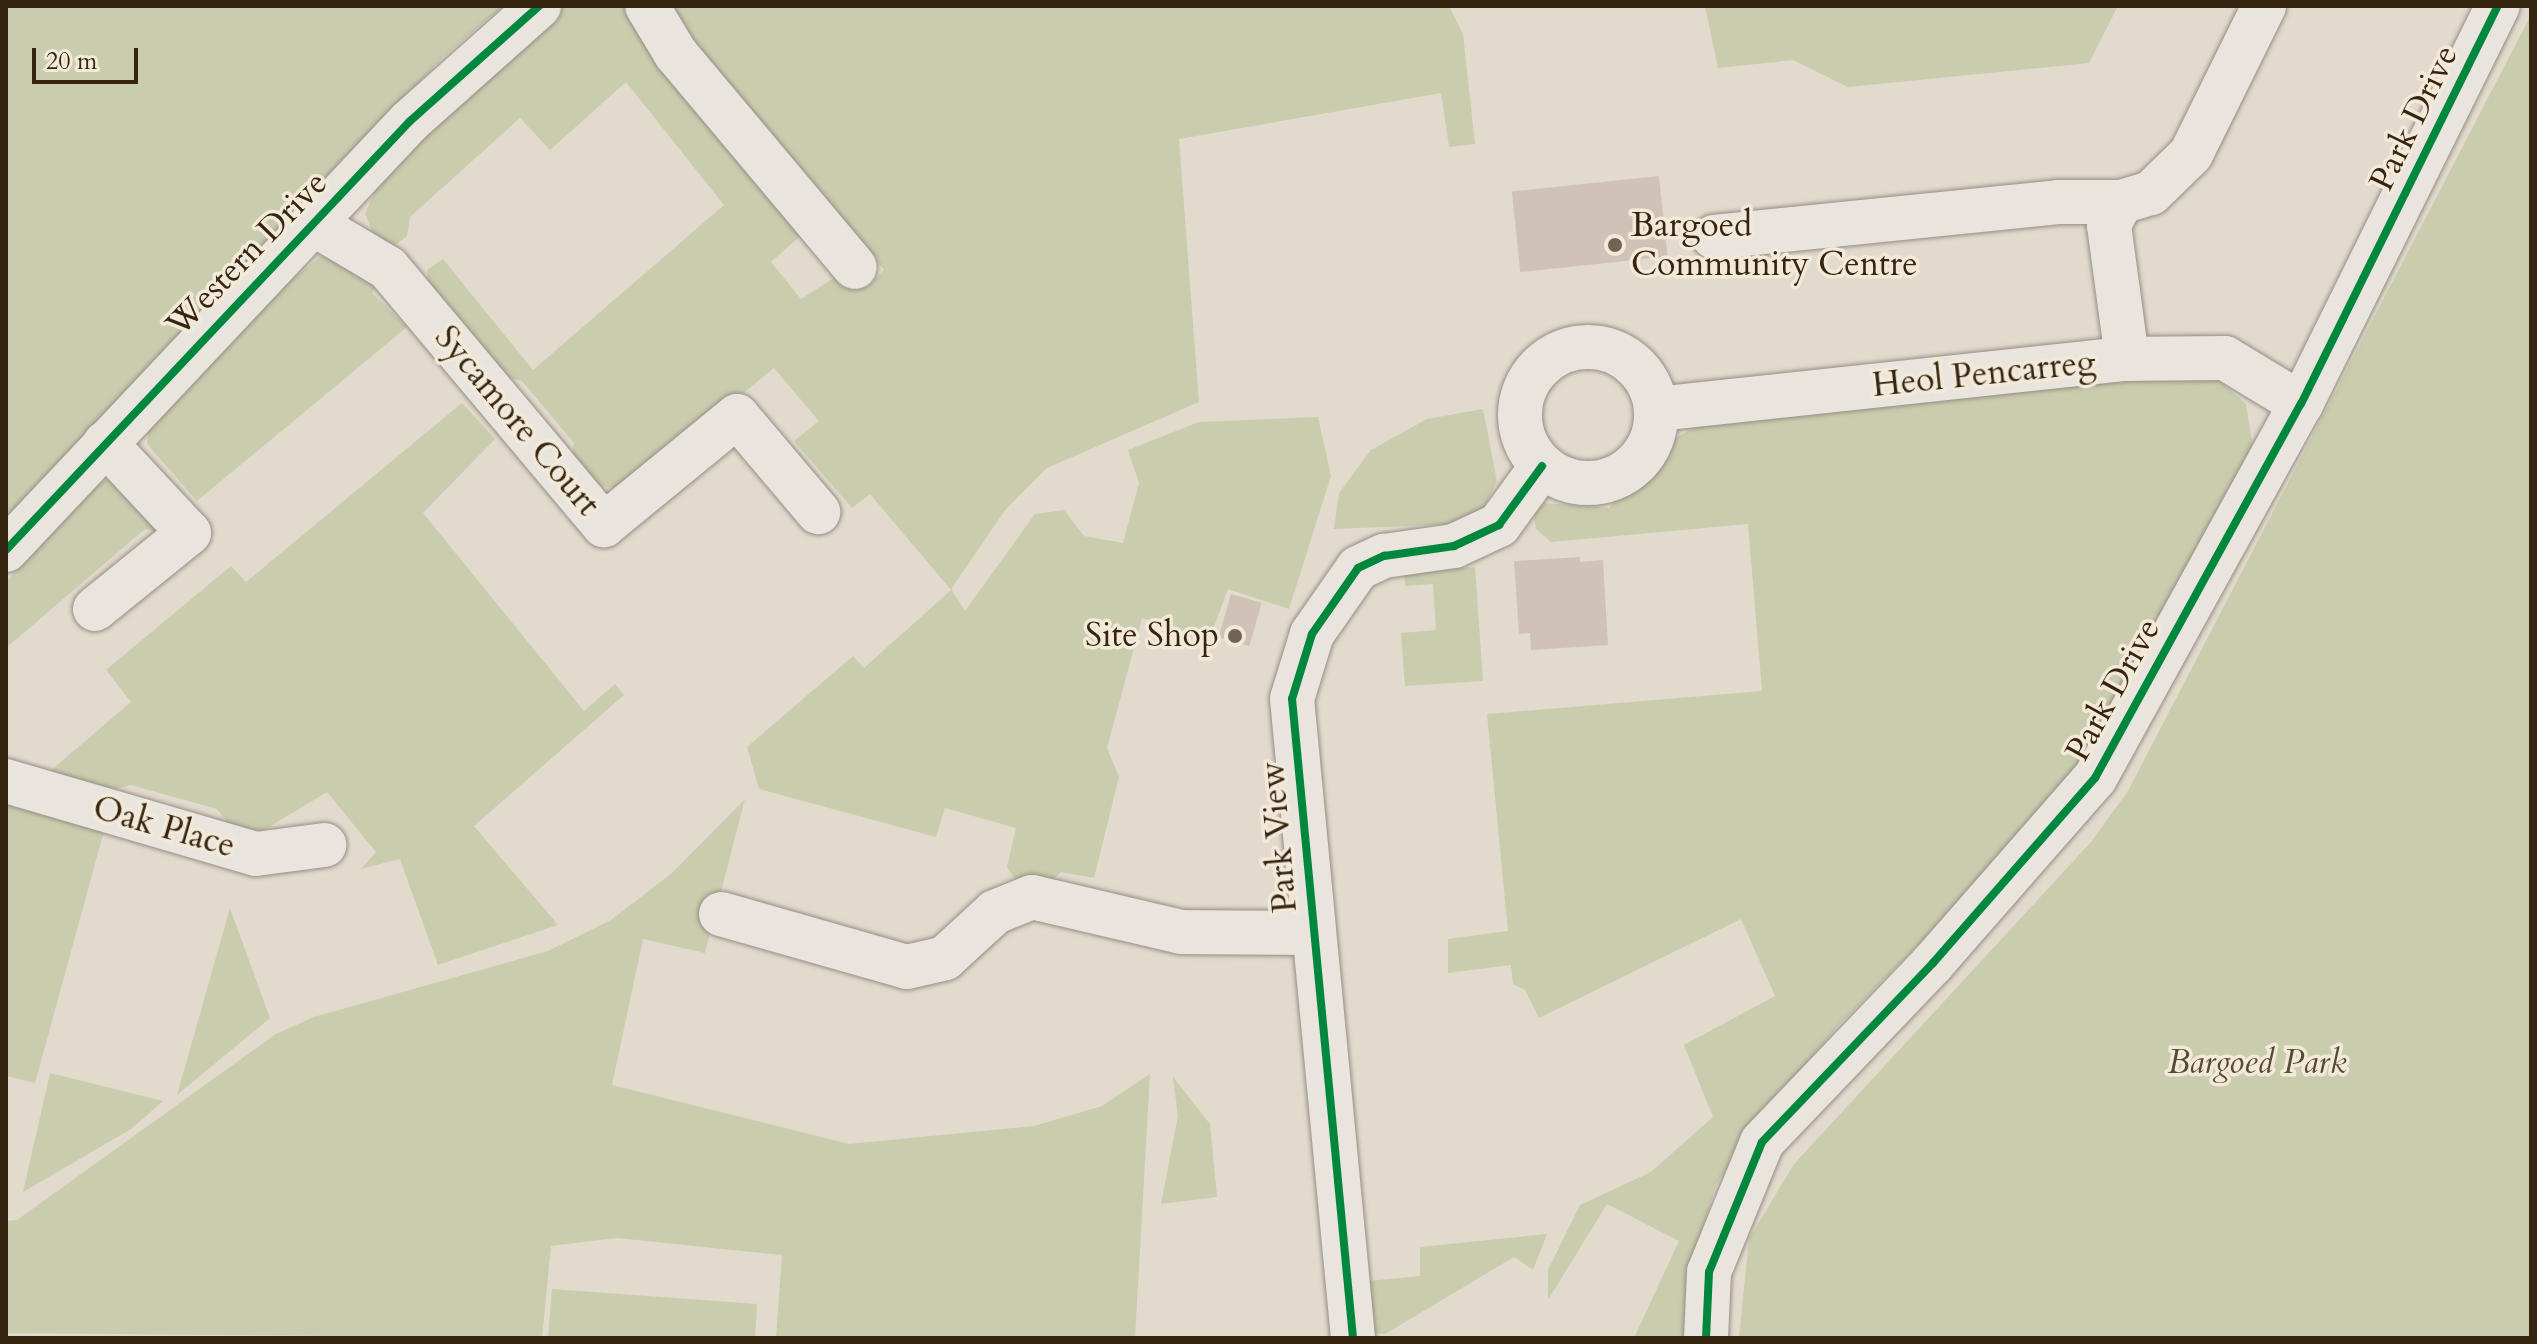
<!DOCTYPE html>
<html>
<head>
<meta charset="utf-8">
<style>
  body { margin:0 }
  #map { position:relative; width:2537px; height:1344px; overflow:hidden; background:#e2dacd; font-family:Cardo,serif }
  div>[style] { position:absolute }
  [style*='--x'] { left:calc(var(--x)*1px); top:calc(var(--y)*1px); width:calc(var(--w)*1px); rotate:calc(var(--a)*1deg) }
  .green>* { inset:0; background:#caccae }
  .building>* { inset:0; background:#d0c2b7; transform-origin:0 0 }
  .roads { filter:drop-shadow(0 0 2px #958e84) drop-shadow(0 0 2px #958e84) }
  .minor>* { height:44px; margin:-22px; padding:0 22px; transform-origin:22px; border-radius:22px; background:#e9e5de }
  .minor>.ring { margin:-22px; padding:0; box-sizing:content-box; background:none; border:44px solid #e9e5de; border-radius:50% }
  .cycleway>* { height:8px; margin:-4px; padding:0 4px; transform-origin:4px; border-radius:4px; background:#00873e }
  .dots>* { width:22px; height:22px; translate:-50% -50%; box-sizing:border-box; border:4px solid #f2e9d9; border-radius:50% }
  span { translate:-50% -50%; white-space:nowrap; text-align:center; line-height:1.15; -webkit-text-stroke:7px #f2e9d9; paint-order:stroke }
  .street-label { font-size:34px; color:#352410 }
  .poi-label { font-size:34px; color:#352410 }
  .left { translate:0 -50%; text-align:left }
  .right { translate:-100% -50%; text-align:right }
  .park-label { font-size:34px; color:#554b31; font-style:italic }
  .frame { position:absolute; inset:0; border:8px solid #352410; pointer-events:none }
  .scale { position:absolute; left:32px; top:48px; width:106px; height:36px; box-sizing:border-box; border:4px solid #352410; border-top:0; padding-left:10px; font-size:24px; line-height:28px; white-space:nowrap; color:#352410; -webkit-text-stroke:6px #f2e9d9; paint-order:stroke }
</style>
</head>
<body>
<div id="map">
  <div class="green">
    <i style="clip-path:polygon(6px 6px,503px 6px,443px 57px,6px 524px)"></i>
    <i style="clip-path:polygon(565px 6px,637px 6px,806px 231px,771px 262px,801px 299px,843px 272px,867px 287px,884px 270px,697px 49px,673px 6px,1449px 6px,1463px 34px,1475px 144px,1449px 147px,1441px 93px,1179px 139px,1199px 402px,1047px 468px,1006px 509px,951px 589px,965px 611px,1035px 514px,1064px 510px,1084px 536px,1123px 543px,1139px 483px,1128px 450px,1199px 422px,1318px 417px,1331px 476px,1289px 609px,1228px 589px,1209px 640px,1142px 618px,1107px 748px,1119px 777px,1094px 878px,1061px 872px,1049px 884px,1016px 881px,1007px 867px,1016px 828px,945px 808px,936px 837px,759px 789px,747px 747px,853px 656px,864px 668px,951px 590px,870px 494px,852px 508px,794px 441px,819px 421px,774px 368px,624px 490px,587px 483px,571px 465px,574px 443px,522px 381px,497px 375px,429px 289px,427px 270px,443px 259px,533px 370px,724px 205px,626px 82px,550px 150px,520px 118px,410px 217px,407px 236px,392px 248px,376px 240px,365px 214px,376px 188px,506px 54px)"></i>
    <i style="clip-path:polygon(1705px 6px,2118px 6px,2089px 63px,1848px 87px,1793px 60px,1718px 68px)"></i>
    <i style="clip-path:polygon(2531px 15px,2531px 1338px,1739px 1338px,1749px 1239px,1794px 1164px,2091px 842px,2128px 791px)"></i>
    <i style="clip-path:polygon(324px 254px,380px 281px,372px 293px,407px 327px,197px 501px,147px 444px,149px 427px,283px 286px)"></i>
    <i style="clip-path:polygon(2210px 372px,2246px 404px,2253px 448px,2107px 733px,2054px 806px,1837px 1027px,1750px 1133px,1716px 1185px,1696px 1251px,1689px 1338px,1634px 1338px,1679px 1241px,1607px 1204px,1548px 1300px,1548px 1270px,1580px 1205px,1651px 1172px,1713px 1117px,1684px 1045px,1775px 996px,1741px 919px,1539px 1018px,1525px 990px,1513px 984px,1511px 965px,1448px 973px,1448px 939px,1508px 931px,1487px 714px,1762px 691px,1748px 524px,1551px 542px,1536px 529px,1534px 515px,1544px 503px,1609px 508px,1668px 442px,1704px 422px)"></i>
    <i style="clip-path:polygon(462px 403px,495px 439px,423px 513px,584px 711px,615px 684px,624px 695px,474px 826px,558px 925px,438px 965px,400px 859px,361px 869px,376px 852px,327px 792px,259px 833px,235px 832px,217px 809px,131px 785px,115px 789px,49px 772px,131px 702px,106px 670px,231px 566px,246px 582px)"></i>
    <i style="clip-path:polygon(1483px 409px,1497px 481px,1484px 508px,1457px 524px,1334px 529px,1339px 493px,1371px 450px,1427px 419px)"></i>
    <i style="clip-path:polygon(113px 477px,159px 532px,145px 529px,6px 648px,6px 582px,98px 484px)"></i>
    <i style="clip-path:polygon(1475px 567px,1483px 681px,1405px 686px,1401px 633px,1436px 630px,1433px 584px,1405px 586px,1404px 572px)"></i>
    <i style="clip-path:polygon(745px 799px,705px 953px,643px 939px,612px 1085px,849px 1144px,1034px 1126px,1102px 1106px,1150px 1074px,1135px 1338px,776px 1338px,782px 1255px,617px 1238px,551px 1246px,542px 1338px,6px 1333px,6px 1221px,17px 1220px,276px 1034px,314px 1017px,548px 951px,611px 920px,672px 873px)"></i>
    <i style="clip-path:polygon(6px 801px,104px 831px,35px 1083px,6px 1076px)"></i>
    <i style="clip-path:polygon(230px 908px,270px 1018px,177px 1095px)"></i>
    <i style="clip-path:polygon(50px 1073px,163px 1101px,131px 1129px,23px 1192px)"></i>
    <i style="clip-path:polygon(1173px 1077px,1210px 1124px,1217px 1197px,1161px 1204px,1178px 1116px)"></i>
    <i style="clip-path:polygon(1547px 1234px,1533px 1270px,1514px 1257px,1385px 1334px,1370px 1333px,1368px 1281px,1420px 1276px,1420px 1247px)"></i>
    <i style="clip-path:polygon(552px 1289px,757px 1304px,755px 1338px,548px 1338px)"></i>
  </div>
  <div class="building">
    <i style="left:1659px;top:176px;width:81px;height:148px;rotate:84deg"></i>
    <i style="clip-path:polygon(1580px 557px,1580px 562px,1603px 560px,1608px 645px,1531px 650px,1530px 633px,1519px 634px,1514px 561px)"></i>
    <i style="left:1231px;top:594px;width:32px;height:45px;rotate:16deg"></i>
  </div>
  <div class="roads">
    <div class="minor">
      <i style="--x:647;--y:6;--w:56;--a:58.9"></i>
      <i style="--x:676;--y:54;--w:278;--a:50"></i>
      <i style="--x:2121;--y:202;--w:26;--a:118"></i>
      <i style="--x:2109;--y:225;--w:135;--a:82.3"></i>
      <i style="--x:312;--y:223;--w:88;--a:30.6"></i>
      <i style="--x:388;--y:268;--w:336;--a:50"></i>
      <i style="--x:604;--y:525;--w:172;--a:-39.3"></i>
      <i style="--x:737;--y:416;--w:126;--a:49.8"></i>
      <i style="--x:1714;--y:237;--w:346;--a:-5.8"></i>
      <i style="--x:2058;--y:202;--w:63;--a:0"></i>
      <i style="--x:2121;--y:202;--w:31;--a:-17"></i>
      <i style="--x:2151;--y:193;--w:56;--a:-44.3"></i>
      <i style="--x:2191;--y:154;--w:165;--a:-63.7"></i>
      <i class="ring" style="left:1520px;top:347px;width:92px;height:92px"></i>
      <i style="--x:1657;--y:409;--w:473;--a:-6.1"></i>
      <i style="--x:2127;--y:359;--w:98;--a:-0.6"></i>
      <i style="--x:2225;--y:358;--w:89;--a:31.2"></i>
      <i style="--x:6;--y:550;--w:589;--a:-46.72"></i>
      <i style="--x:410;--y:121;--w:173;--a:-41.7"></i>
      <i style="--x:95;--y:609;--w:121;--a:-39"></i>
      <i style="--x:189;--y:533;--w:123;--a:-133"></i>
      <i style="--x:6;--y:781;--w:260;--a:16.3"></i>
      <i style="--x:256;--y:854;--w:69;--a:-7.5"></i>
      <i style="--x:721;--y:914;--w:193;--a:15.9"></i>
      <i style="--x:907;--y:967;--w:39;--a:-13"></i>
      <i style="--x:945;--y:958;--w:68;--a:-42.6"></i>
      <i style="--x:995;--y:912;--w:40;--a:-22"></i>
      <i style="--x:1032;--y:897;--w:153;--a:13.2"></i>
      <i style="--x:1181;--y:932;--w:133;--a:0.4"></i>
      <i style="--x:1353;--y:1338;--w:642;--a:-95.45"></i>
      <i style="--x:1292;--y:699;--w:68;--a:-72.9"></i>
      <i style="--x:1312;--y:634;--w:80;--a:-55.1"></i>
      <i style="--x:1358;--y:568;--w:29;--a:-25"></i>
      <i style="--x:1384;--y:556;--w:71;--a:-8.1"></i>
      <i style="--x:1454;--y:546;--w:50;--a:-25"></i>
      <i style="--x:1499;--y:525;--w:73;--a:-53.9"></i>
      <i style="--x:1706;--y:1338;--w:66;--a:-87.4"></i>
      <i style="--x:1709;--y:1272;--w:140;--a:-67.8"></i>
      <i style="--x:1762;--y:1142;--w:248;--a:-46.3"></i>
      <i style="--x:1933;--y:963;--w:246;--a:-48.8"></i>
      <i style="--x:2095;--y:778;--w:427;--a:-61.2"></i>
      <i style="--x:2301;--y:404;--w:444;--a:-63.7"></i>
    </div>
  </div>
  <div class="cycleway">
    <i style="--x:6;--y:550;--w:589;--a:-46.72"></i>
    <i style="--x:410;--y:121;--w:173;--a:-41.7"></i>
    <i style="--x:1353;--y:1338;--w:642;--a:-95.45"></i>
    <i style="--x:1292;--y:699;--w:68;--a:-72.9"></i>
    <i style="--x:1312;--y:634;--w:80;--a:-55.1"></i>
    <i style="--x:1358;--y:568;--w:29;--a:-25"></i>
    <i style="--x:1384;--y:556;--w:71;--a:-8.1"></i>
    <i style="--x:1454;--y:546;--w:50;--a:-25"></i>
    <i style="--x:1499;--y:525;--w:73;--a:-53.9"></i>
    <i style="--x:1706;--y:1338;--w:66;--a:-87.4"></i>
    <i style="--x:1709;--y:1272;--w:140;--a:-67.8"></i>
    <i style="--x:1762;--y:1142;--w:248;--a:-46.3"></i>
    <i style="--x:1933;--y:963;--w:246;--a:-48.8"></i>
    <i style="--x:2095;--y:778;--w:427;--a:-61.2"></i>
    <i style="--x:2301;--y:404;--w:444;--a:-63.7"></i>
  </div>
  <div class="dots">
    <i style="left:1615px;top:245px;background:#726452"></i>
    <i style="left:1235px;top:636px;background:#726452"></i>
  </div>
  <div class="street-label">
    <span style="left:2414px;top:118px;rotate:-64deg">Park Drive</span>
    <span style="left:247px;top:254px;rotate:-46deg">Western Drive</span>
    <span style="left:1984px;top:374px;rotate:-6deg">Heol Pencarreg</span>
    <span style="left:517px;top:421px;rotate:50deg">Sycamore Court</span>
    <span style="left:2113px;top:690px;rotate:-61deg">Park Drive</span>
    <span style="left:164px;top:827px;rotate:16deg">Oak Place</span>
    <span style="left:1279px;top:837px;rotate:-95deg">Park View</span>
  </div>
  <div class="poi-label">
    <span class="left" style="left:1631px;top:245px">Bargoed<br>Community Centre</span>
    <span class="right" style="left:1219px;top:636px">Site Shop</span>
  </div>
  <div class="park-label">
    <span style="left:2257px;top:1063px">Bargoed Park</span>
  </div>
  <div class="frame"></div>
  <div class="scale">20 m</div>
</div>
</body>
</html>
